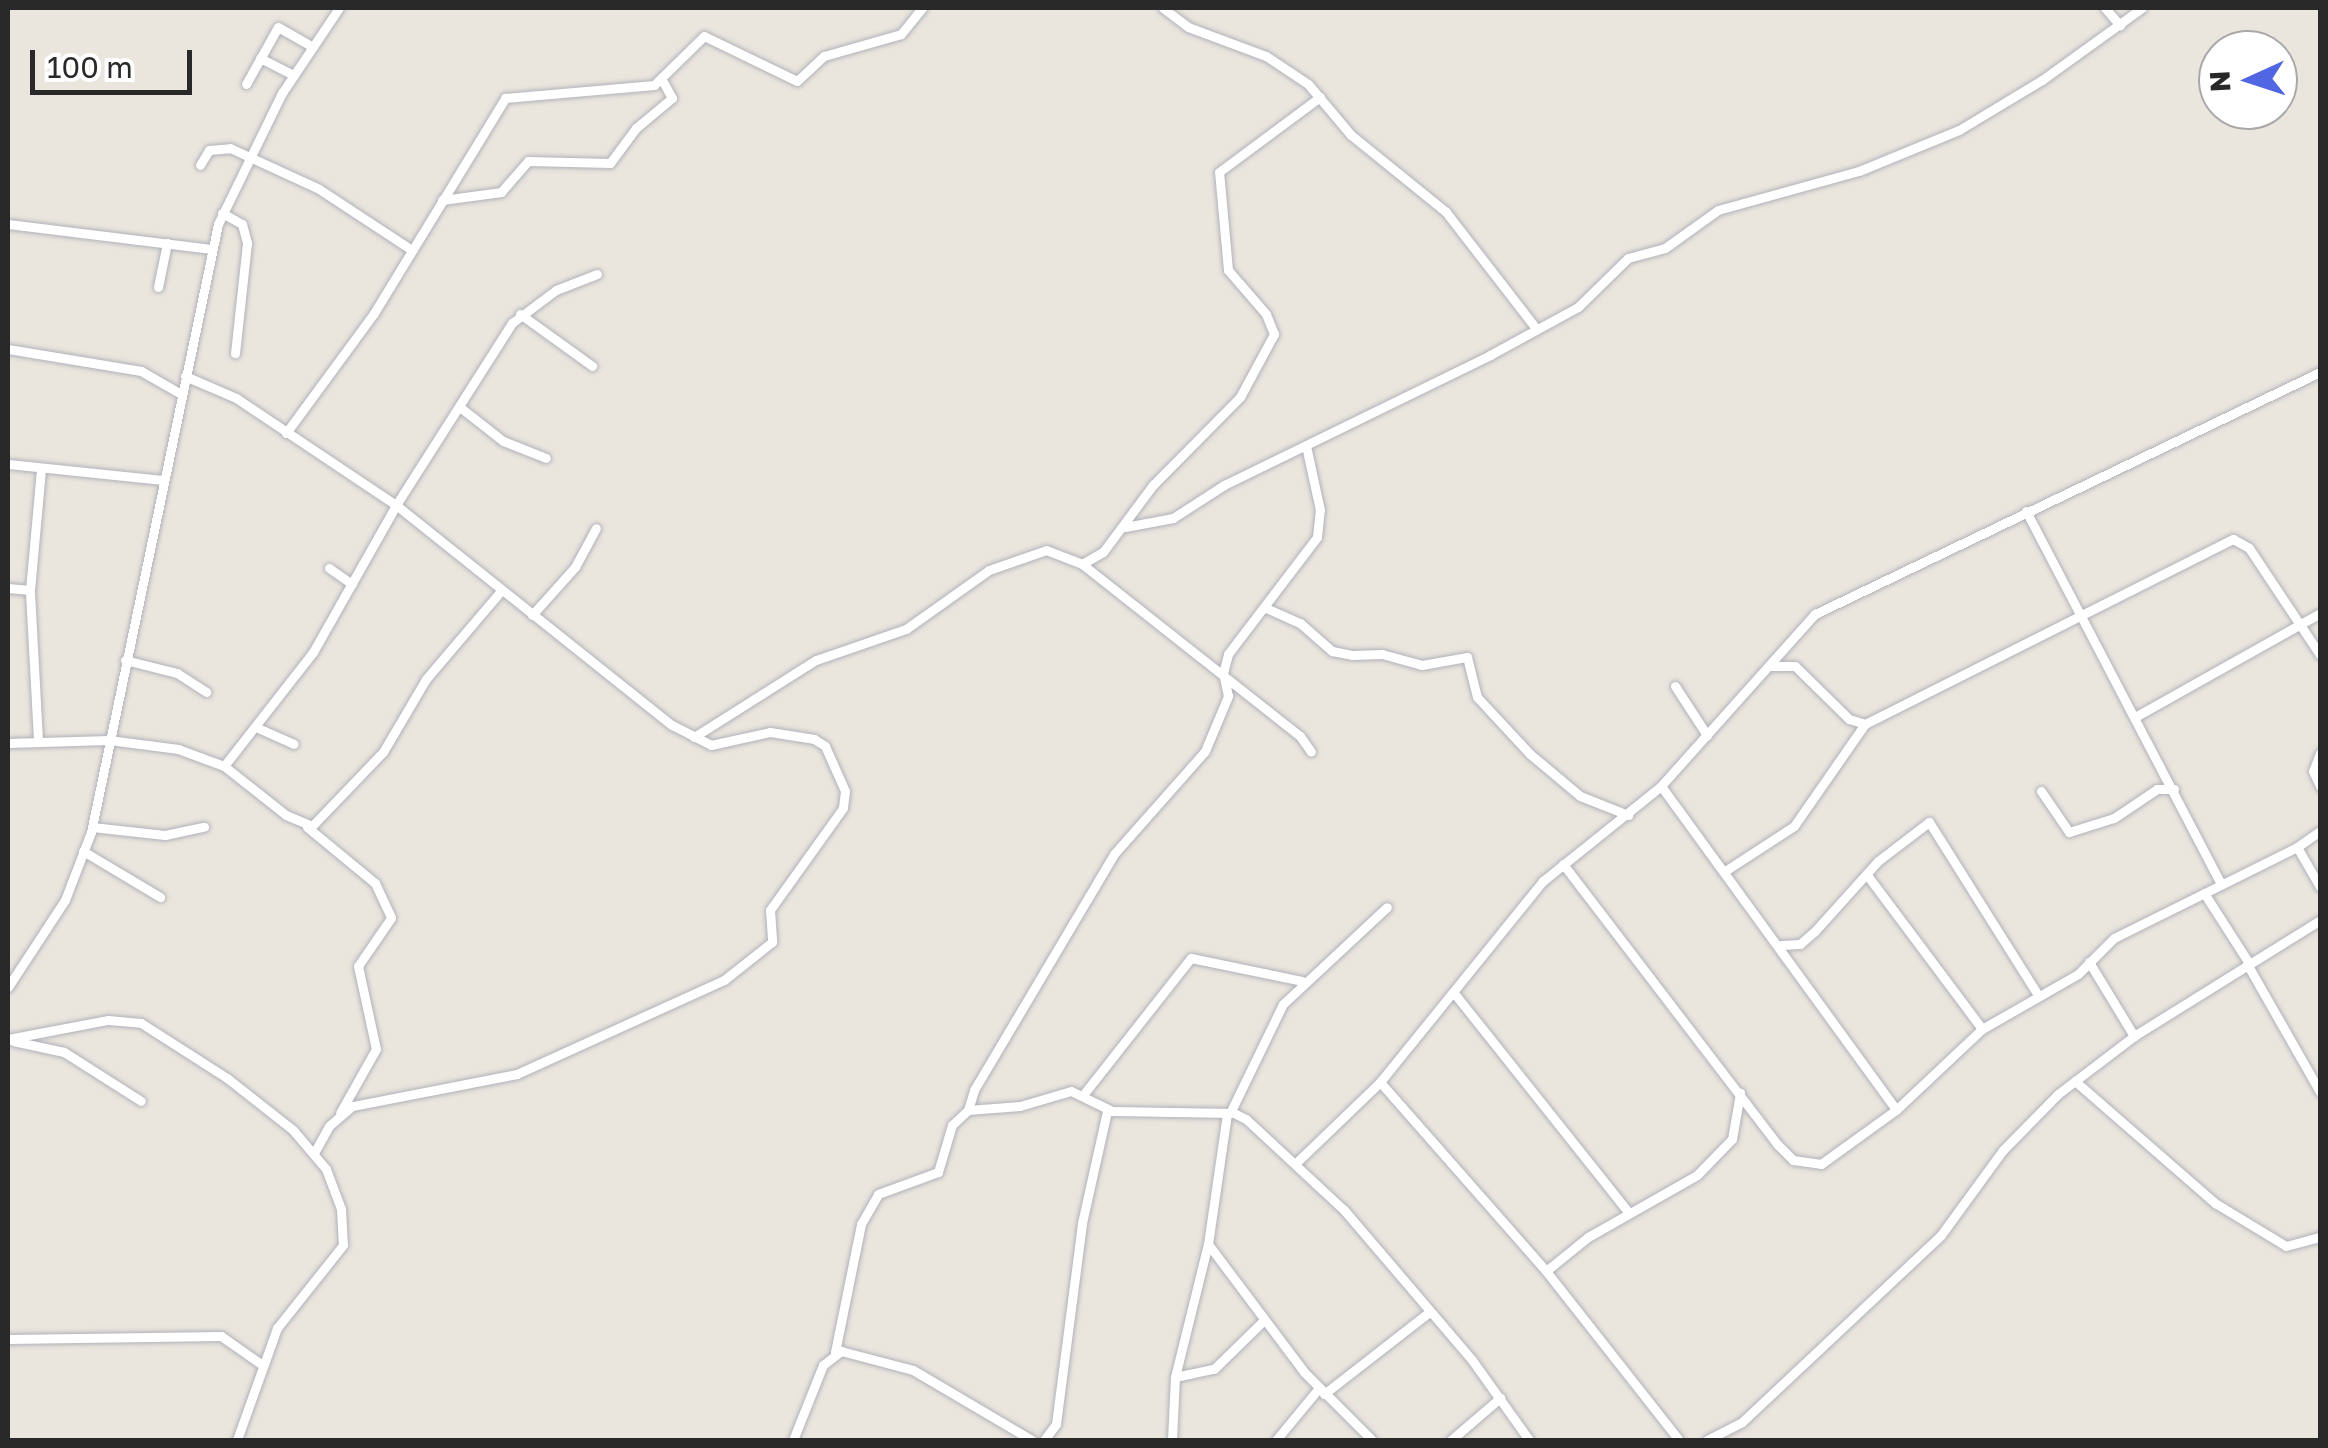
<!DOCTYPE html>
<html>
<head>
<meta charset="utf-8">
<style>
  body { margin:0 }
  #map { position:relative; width:2328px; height:1448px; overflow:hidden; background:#eae5dd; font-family:"Golos Text",sans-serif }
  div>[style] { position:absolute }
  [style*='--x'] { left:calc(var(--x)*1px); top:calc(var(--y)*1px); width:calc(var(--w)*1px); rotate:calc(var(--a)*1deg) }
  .roads { filter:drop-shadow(0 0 2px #b0b2bb) drop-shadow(0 0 2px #b0b2bb) }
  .street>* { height:9px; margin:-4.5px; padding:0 4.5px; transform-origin:4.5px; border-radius:4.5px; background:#fff }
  span { translate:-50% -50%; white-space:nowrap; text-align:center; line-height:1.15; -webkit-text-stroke:10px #fff; paint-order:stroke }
  .frame { position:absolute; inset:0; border:10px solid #292929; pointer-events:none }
  .north { position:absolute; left:2198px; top:30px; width:100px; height:100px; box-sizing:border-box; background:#fff; border:2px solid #a9a9a9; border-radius:50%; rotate:267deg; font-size:28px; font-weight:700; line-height:40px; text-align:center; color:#292929 }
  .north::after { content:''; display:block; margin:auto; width:35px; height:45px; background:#5166e3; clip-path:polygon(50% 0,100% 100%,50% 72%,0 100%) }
  .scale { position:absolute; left:30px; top:50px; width:162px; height:45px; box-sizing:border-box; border:5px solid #292929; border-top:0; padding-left:12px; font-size:30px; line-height:35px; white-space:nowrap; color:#292929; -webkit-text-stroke:8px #fff; paint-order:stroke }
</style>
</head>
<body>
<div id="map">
  <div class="roads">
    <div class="street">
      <i style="--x:1163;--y:8;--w:31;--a:37"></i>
      <i style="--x:1188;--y:27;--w:83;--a:20.4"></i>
      <i style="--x:1266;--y:56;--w:50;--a:33.7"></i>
      <i style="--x:1308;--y:84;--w:67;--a:49.9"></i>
      <i style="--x:1351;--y:135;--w:122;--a:39"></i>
      <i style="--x:1446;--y:212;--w:145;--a:52.3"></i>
      <i style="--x:2105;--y:8;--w:23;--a:49"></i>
      <i style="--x:260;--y:58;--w:38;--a:27"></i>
      <i style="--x:246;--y:84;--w:65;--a:-60.7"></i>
      <i style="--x:278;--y:27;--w:40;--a:29.7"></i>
      <i style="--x:200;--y:165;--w:17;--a:-59"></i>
      <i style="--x:209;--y:150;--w:21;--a:-5"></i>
      <i style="--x:230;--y:148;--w:98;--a:24.7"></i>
      <i style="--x:319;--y:189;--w:111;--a:33.3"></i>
      <i style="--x:442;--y:200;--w:60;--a:-7.7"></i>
      <i style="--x:501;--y:192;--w:41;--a:-48.9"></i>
      <i style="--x:528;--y:161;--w:82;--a:1.4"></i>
      <i style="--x:610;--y:163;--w:44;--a:-53.4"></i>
      <i style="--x:636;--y:128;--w:47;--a:-39.8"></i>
      <i style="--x:672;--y:98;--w:21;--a:-119"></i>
      <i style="--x:222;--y:213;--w:23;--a:29"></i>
      <i style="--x:242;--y:224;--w:20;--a:75"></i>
      <i style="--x:247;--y:243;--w:111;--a:96.2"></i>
      <i style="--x:8;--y:224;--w:205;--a:7"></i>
      <i style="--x:158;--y:287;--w:45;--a:-78.4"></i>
      <i style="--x:520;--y:314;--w:89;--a:35.8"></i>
      <i style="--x:8;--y:349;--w:135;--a:9.4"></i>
      <i style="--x:141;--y:371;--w:46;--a:29.9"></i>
      <i style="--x:185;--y:376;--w:56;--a:23.3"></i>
      <i style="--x:236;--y:398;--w:192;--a:33.8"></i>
      <i style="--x:396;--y:505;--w:353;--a:38.6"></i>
      <i style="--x:672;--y:725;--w:44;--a:27.1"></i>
      <i style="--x:711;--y:745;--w:60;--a:-12.4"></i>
      <i style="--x:770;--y:732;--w:45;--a:9"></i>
      <i style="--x:814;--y:739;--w:13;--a:32"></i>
      <i style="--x:825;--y:746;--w:49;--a:66"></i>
      <i style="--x:845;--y:791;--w:17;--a:97"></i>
      <i style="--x:843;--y:808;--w:125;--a:125.6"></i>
      <i style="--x:770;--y:910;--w:32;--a:86"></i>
      <i style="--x:772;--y:942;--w:61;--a:141.6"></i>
      <i style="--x:724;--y:980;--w:227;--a:155.6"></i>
      <i style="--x:517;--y:1074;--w:168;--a:169"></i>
      <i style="--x:352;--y:1106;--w:30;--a:139"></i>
      <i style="--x:329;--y:1126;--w:29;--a:119"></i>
      <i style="--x:461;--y:408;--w:53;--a:38.2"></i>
      <i style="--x:503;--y:441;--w:46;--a:21.6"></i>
      <i style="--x:286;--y:433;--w:149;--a:-53.7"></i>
      <i style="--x:374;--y:313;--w:252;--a:-58.6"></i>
      <i style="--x:505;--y:98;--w:150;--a:-5"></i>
      <i style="--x:654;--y:85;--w:70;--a:-44.4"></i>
      <i style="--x:704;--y:36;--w:103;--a:25.8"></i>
      <i style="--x:797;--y:81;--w:37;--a:-43"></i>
      <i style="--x:824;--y:56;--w:80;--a:-15.9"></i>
      <i style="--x:901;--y:34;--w:33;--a:-51"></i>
      <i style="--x:8;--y:464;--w:156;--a:5.9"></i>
      <i style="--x:2026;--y:511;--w:421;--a:62.4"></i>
      <i style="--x:1125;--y:527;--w:49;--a:-10.6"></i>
      <i style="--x:1173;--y:518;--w:61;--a:-32.9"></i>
      <i style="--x:1224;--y:485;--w:296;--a:-26"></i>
      <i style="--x:1490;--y:355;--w:100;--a:-28.6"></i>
      <i style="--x:1578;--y:307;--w:70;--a:-44.4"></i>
      <i style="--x:1628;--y:258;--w:38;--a:-15"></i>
      <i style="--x:1665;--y:248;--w:65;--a:-35.6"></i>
      <i style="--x:1718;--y:210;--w:146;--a:-15.5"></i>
      <i style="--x:1859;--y:171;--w:108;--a:-22.3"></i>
      <i style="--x:1959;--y:130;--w:97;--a:-31.1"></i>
      <i style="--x:2042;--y:80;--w:123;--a:-35.8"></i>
      <i style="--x:1082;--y:564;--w:278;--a:38.3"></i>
      <i style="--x:1300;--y:736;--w:19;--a:55"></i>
      <i style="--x:329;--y:568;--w:28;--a:35"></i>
      <i style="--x:8;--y:588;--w:22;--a:5"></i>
      <i style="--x:1266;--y:608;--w:37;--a:24"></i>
      <i style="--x:1300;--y:623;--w:43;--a:41.2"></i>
      <i style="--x:1332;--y:651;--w:20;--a:11"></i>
      <i style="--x:1352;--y:655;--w:30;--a:-2"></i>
      <i style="--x:1382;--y:654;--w:41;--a:15.4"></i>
      <i style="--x:1422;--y:665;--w:46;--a:-10.1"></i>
      <i style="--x:1467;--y:657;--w:41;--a:76"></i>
      <i style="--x:1477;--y:697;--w:78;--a:47.1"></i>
      <i style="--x:1530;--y:754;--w:65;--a:40"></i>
      <i style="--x:1580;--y:796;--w:52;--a:21.6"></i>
      <i style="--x:532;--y:615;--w:64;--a:-48.1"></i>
      <i style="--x:575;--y:567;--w:44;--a:-61.7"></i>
      <i style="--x:125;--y:660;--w:54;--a:14"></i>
      <i style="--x:177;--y:673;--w:35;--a:33"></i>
      <i style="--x:1772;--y:666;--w:23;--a:0"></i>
      <i style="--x:1795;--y:666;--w:76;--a:44.5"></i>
      <i style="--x:1849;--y:719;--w:17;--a:17"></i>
      <i style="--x:1865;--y:724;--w:412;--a:-26.7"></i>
      <i style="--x:2233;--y:539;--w:18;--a:29"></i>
      <i style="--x:2249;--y:548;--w:128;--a:56.4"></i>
      <i style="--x:1675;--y:686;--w:59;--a:56.9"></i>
      <i style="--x:2135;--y:717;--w:212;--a:-29.3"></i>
      <i style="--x:258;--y:728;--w:39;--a:24"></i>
      <i style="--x:694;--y:737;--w:144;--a:-32.3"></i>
      <i style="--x:816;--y:660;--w:95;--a:-19"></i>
      <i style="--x:906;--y:629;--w:102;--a:-35.4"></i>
      <i style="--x:989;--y:570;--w:60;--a:-19.3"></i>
      <i style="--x:1046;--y:550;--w:39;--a:21"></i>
      <i style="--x:1082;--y:564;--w:24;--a:-30"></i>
      <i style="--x:1103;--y:552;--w:84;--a:-53.3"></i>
      <i style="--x:1153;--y:485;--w:124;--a:-45.3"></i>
      <i style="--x:1240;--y:397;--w:72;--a:-61.6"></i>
      <i style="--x:1274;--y:334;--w:22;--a:-112"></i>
      <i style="--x:1266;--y:314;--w:58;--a:-130.8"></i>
      <i style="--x:1228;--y:270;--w:98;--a:-95.2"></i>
      <i style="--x:1219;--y:172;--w:126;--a:-36.6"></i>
      <i style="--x:38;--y:740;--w:150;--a:-93.1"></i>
      <i style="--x:30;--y:590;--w:121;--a:-84.8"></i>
      <i style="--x:8;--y:743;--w:101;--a:-1.7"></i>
      <i style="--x:109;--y:740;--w:70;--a:7.4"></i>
      <i style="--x:178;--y:749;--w:49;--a:20.3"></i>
      <i style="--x:224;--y:766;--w:79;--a:38.3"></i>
      <i style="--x:286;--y:815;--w:28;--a:23"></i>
      <i style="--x:312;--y:826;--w:103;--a:-46.2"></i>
      <i style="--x:383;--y:752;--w:85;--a:-59.5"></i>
      <i style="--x:426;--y:679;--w:114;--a:-49.6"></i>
      <i style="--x:2320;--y:753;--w:19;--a:111"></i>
      <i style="--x:2313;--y:771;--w:17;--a:65"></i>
      <i style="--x:224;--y:766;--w:145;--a:-52"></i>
      <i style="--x:313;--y:652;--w:169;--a:-60.5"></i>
      <i style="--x:396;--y:505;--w:216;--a:-57.5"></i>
      <i style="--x:512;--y:323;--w:55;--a:-36.9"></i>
      <i style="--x:556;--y:290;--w:44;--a:-21.3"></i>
      <i style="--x:1661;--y:786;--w:400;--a:54"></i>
      <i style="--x:2041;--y:791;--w:50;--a:55.7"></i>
      <i style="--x:2069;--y:832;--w:47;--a:-17.3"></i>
      <i style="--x:2114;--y:818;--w:52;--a:-34"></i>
      <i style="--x:2157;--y:789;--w:17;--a:0"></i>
      <i style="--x:92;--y:827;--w:73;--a:6.3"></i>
      <i style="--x:165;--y:835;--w:40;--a:-12"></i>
      <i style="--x:307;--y:827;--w:88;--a:39.5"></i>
      <i style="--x:375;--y:883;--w:38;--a:65"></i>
      <i style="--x:391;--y:918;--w:58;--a:124.5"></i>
      <i style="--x:358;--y:966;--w:85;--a:77.8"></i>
      <i style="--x:376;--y:1049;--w:73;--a:119.4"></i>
      <i style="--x:2320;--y:831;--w:28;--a:145"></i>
      <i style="--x:2297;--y:847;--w:46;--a:60.1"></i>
      <i style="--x:83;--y:851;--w:90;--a:30.9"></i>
      <i style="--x:1563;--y:864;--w:352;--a:52.6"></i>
      <i style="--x:1777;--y:1144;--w:23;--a:45"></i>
      <i style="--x:1793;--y:1160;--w:28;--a:8"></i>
      <i style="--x:1821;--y:1164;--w:92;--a:-35.8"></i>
      <i style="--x:1896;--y:1110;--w:118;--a:-43.3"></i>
      <i style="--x:1982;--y:1029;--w:111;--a:-29.8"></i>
      <i style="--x:2078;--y:974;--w:51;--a:-45"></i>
      <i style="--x:2114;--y:938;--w:204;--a:-26.4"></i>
      <i style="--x:1725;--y:871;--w:82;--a:-33.1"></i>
      <i style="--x:1794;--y:826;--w:124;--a:-55.2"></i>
      <i style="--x:1867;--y:875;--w:192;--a:53.2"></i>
      <i style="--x:2204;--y:893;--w:83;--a:57.3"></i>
      <i style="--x:1781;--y:945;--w:19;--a:-3"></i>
      <i style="--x:1800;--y:944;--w:18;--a:-41"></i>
      <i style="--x:1814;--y:932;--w:96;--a:-48"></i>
      <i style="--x:1878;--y:861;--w:64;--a:-37.4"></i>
      <i style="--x:1929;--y:822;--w:204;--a:57.8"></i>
      <i style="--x:2089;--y:962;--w:87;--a:58.7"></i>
      <i style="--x:2247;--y:964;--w:147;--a:60.3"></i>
      <i style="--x:8;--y:987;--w:104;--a:-56.8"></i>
      <i style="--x:65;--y:900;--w:73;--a:-69.1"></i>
      <i style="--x:91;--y:832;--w:621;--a:-78.2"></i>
      <i style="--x:218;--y:224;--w:146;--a:-64"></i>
      <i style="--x:282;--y:93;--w:102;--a:-56.2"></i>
      <i style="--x:1454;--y:993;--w:280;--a:51.5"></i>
      <i style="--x:8;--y:1039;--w:102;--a:-10.8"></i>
      <i style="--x:108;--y:1020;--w:33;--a:5"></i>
      <i style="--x:141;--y:1023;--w:102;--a:32.6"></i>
      <i style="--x:227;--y:1078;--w:84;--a:38.2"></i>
      <i style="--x:293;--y:1130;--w:51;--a:49.8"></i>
      <i style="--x:326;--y:1169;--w:43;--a:69.4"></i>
      <i style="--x:341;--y:1209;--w:36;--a:87"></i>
      <i style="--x:343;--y:1245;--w:106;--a:128.5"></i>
      <i style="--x:277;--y:1328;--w:119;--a:109.7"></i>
      <i style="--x:13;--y:1041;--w:52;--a:12.2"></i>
      <i style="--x:64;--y:1052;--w:91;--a:32.5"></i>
      <i style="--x:2075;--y:1081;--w:186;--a:41.1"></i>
      <i style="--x:2215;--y:1203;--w:83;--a:31.2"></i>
      <i style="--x:2286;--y:1246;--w:35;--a:-15"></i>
      <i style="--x:1380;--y:1082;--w:252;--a:48.7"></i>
      <i style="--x:1546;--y:1271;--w:215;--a:51.8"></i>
      <i style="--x:1083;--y:1095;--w:174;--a:-51.8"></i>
      <i style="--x:1191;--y:958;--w:113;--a:11.7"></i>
      <i style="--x:968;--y:1110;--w:21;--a:-73"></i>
      <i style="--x:974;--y:1090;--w:274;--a:-59.3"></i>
      <i style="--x:1114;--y:854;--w:137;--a:-48.5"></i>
      <i style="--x:1205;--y:751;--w:60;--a:-67.3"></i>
      <i style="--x:1228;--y:696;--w:24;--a:-102"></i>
      <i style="--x:1223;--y:673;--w:20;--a:-75"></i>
      <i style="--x:1228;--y:654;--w:147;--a:-52.7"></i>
      <i style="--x:1317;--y:537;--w:27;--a:-84"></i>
      <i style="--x:1320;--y:510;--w:66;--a:-102.3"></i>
      <i style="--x:1230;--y:1113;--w:121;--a:-64.1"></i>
      <i style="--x:1283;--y:1004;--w:142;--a:-43"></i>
      <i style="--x:1298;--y:1161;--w:114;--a:-43.9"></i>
      <i style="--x:1380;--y:1082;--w:259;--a:-51"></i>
      <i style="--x:1543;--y:881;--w:151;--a:-38.8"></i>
      <i style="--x:1661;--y:786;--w:231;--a:-48.2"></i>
      <i style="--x:1815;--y:614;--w:560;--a:-25.6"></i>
      <i style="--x:1208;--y:1244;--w:160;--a:53.1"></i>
      <i style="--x:1304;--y:1372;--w:96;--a:45"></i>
      <i style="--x:1546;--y:1271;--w:54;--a:-39"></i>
      <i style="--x:1588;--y:1237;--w:125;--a:-29.6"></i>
      <i style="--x:1697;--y:1175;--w:50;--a:-45.8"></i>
      <i style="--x:1732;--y:1139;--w:47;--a:-80.1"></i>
      <i style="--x:8;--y:1339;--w:213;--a:-0.8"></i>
      <i style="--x:221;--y:1336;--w:49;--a:35"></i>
      <i style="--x:835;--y:1352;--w:131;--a:-78.5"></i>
      <i style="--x:861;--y:1224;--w:34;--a:-60"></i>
      <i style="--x:878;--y:1194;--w:64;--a:-20.1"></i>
      <i style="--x:938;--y:1172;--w:49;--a:-73.4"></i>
      <i style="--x:952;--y:1125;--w:22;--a:-43"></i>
      <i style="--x:968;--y:1110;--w:52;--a:-4.4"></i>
      <i style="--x:1020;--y:1106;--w:53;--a:-16.4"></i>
      <i style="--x:1071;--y:1091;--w:46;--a:26"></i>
      <i style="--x:1112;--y:1111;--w:122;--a:0.9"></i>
      <i style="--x:1234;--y:1113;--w:13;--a:27"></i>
      <i style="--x:1246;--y:1119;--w:134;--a:42.9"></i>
      <i style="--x:1344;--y:1210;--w:197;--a:49.5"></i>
      <i style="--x:1472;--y:1360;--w:98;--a:54.5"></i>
      <i style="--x:1175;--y:1377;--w:40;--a:-12"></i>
      <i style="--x:1214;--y:1369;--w:70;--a:-44.4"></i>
      <i style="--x:1324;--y:1394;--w:132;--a:-37.9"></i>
      <i style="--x:793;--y:1440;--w:81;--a:-68.2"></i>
      <i style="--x:823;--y:1365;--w:23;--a:-38"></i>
      <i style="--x:841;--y:1351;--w:74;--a:14.8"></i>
      <i style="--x:913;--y:1370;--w:138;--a:30.5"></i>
      <i style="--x:1044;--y:1440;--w:20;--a:-53"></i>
      <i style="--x:1056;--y:1424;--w:203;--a:-82.6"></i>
      <i style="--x:1082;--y:1223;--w:115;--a:-77.4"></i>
      <i style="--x:1172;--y:1440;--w:63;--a:-87.3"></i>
      <i style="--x:1175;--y:1377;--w:137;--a:-76.1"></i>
      <i style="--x:1208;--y:1244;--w:132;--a:-81.7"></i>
      <i style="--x:1276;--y:1440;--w:67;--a:-50.4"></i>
      <i style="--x:1451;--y:1440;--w:65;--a:-40.6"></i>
      <i style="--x:1707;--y:1440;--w:39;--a:-27"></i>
      <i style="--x:1742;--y:1422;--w:273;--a:-43.2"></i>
      <i style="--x:1941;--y:1235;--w:105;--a:-53.9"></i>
      <i style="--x:2003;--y:1150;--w:78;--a:-45.5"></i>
      <i style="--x:2058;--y:1094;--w:96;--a:-37.3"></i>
      <i style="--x:2134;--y:1036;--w:219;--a:-31.9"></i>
    </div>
  </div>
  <div class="frame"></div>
  <div class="north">N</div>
  <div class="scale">100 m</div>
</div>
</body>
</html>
